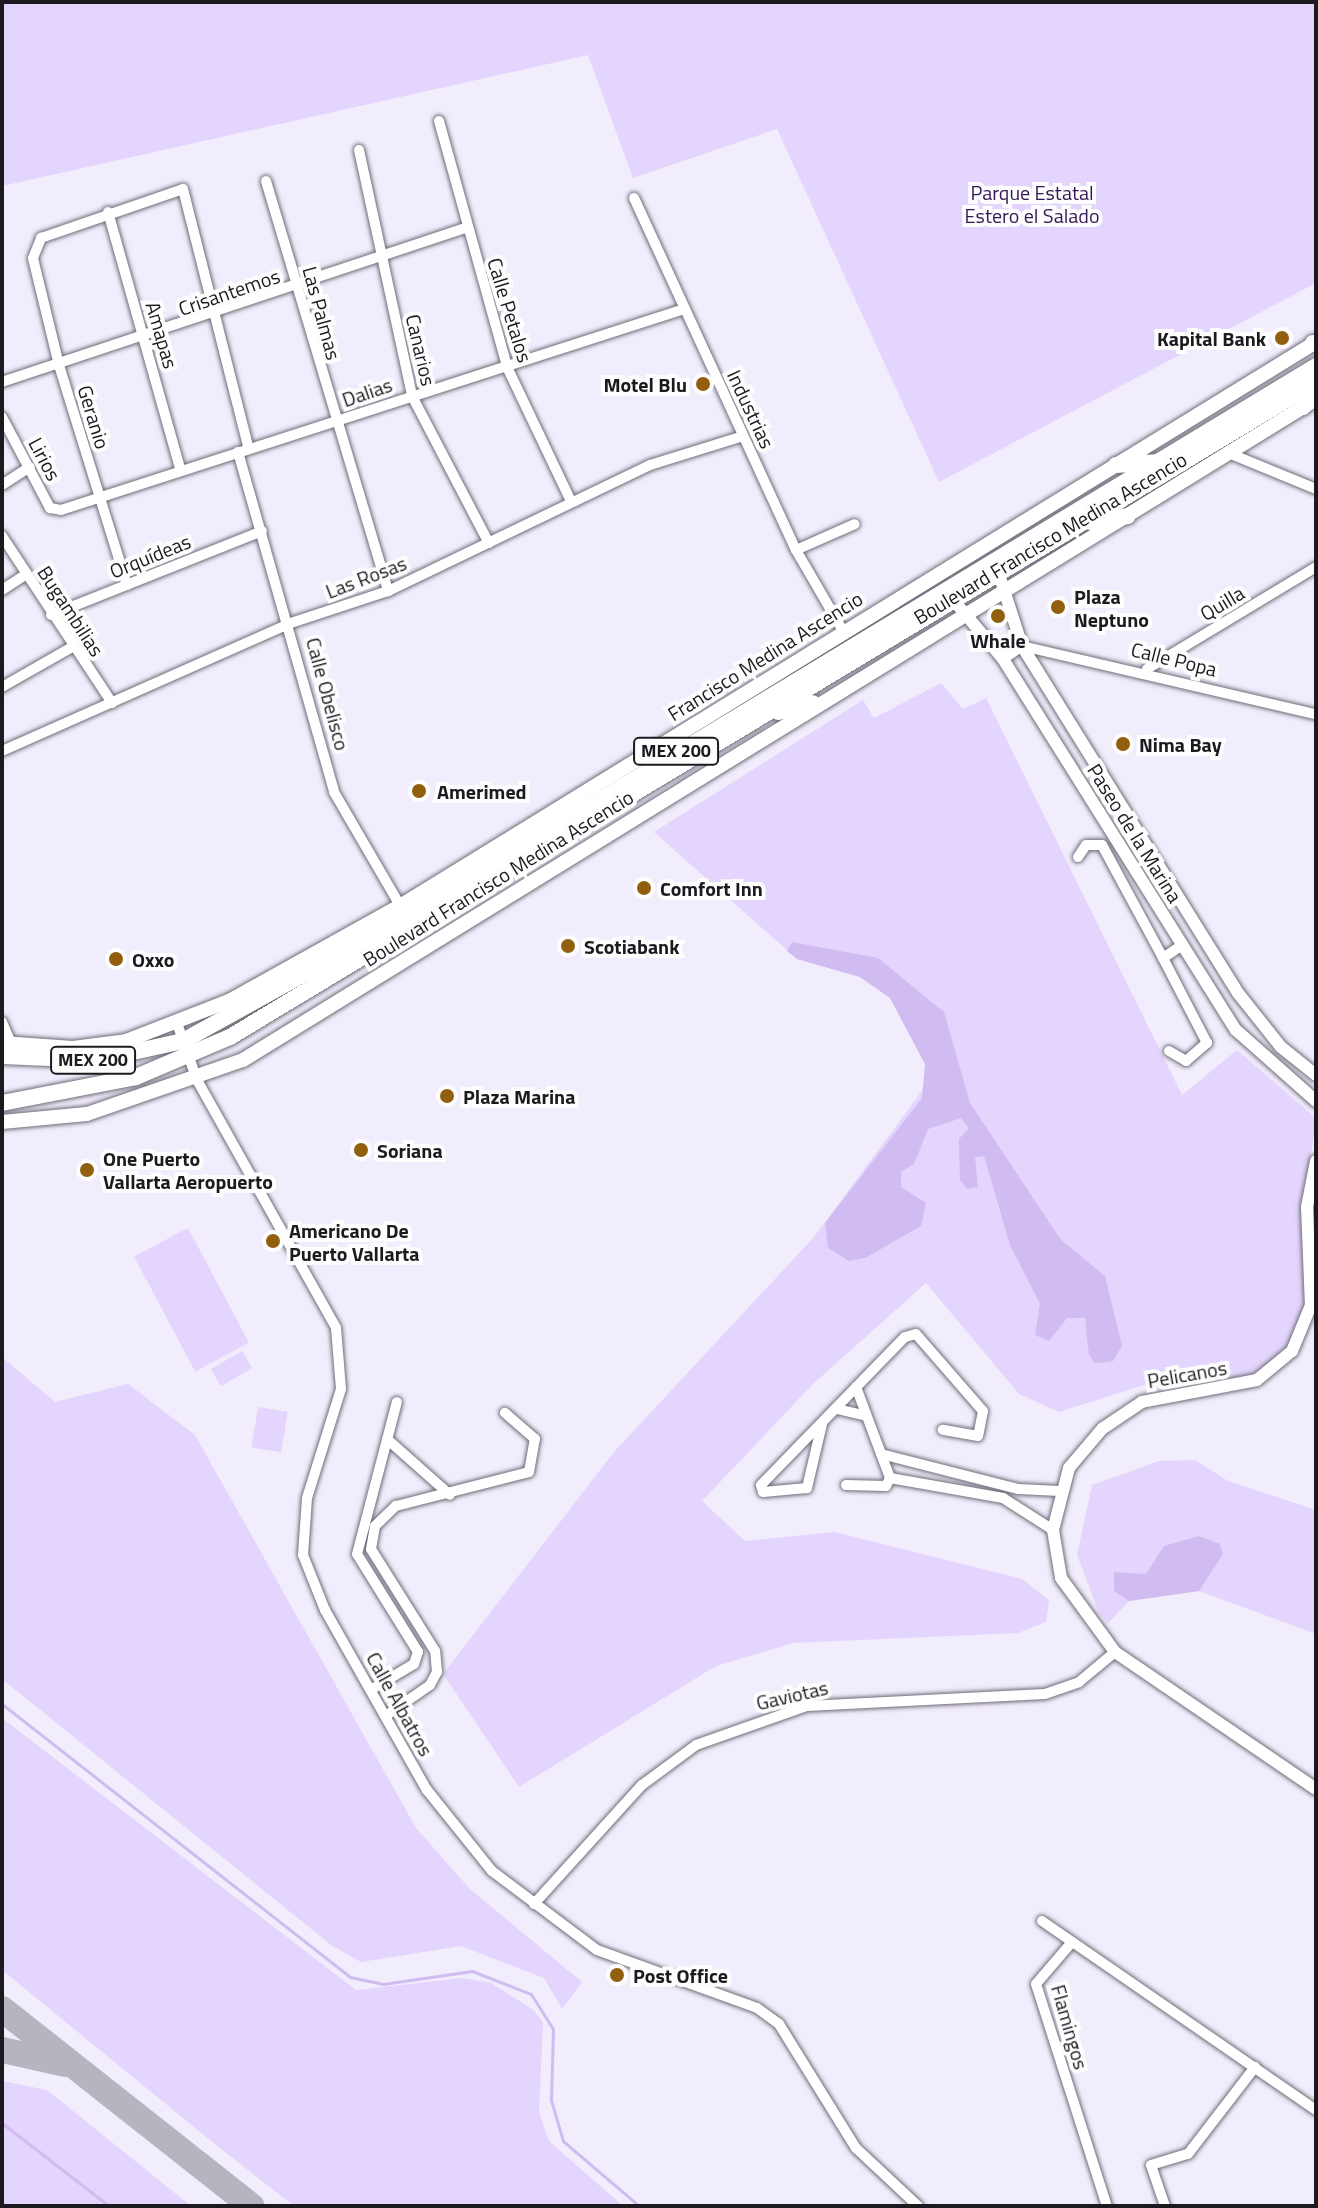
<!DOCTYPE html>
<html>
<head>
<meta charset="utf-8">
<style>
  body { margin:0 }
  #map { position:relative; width:1318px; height:2208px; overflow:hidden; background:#f2edfc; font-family:"Titillium Web",sans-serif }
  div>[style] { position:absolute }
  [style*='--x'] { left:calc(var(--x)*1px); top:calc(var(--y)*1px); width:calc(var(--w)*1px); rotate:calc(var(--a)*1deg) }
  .green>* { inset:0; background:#e3d5fd; transform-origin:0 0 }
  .water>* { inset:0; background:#d0bcf1 }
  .stream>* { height:3px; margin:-1.5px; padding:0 1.5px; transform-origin:1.5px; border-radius:1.5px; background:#d0bcf1 }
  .taxiway>* { height:26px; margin:-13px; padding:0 13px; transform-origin:13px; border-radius:13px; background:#b7b3bf }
  .roads { filter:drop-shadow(0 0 2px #706c79) drop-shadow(0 0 2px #706c79) }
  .minor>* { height:10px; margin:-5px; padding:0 5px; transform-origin:5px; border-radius:5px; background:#fff }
  .tertiary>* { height:12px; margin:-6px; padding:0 6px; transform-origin:6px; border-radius:6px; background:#fff }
  .secondary>* { height:14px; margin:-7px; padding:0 7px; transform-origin:7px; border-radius:7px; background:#fff }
  .trunk>* { height:16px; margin:-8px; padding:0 8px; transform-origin:8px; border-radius:8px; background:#fff }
  .dots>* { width:22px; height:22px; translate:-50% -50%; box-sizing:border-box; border:4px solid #fdfdfd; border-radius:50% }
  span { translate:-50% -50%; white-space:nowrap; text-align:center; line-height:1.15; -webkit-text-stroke:8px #fdfdfd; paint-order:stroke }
  .shield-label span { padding:2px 6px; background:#fdfdfd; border:2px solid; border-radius:6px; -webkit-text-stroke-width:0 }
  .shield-label { font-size:18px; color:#1c1a1f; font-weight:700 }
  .park-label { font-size:20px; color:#341754 }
  .street-label { font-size:20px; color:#1c1a1f }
  .poi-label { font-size:20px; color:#1c1a1f; font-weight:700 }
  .right { translate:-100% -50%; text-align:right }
  .left { translate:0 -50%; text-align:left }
  .frame { position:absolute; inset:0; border:4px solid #1c1a1f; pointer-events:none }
</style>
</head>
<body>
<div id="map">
  <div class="green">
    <i style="clip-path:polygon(2px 2px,1316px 2px,1316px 283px,939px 482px,777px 129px,633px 178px,588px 55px,2px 186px)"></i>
    <i style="clip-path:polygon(941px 683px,963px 709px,986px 698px,1182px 1095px,1237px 1050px,1316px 1118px,1306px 1191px,1309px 1298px,1300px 1331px,1259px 1376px,1144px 1385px,1059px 1412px,1019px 1394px,926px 1283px,813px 1384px,702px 1501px,745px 1541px,834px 1532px,1022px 1579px,1049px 1600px,1046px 1622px,1018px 1633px,793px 1643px,716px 1666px,519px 1787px,443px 1674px,614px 1452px,814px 1237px,927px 1084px,925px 1064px,890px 998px,860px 977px,797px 959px,654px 832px,863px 700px,874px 718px)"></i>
    <i style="left:188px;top:1228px;width:130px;height:61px;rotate:62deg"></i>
    <i style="left:242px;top:1351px;width:20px;height:36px;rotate:60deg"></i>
    <i style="clip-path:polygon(2px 1357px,55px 1402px,128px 1384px,195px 1435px,416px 1828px,470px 1889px,582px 1982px,562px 2009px,544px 1978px,461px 1946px,361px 1962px,331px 1945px,2px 1679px)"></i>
    <i style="left:258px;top:1407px;width:30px;height:41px;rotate:9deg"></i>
    <i style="clip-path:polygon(1195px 1460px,1228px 1481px,1316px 1510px,1316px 1634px,1199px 1591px,1129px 1601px,1108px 1623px,1099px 1613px,1077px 1555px,1092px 1485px,1159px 1461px)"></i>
    <i style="clip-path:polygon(2px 1718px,356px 1990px,462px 1978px,491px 1983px,534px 2010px,543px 2023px,539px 2112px,549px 2141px,623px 2206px,294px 2206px,216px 2145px,2px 1970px)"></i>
    <i style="clip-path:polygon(2px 2081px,47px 2090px,191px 2206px,2px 2206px)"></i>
  </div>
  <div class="water">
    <i style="clip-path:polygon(792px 942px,878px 958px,944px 1012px,970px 1103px,1061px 1240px,1105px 1276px,1122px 1346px,1113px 1361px,1095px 1363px,1089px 1355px,1085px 1318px,1067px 1318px,1049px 1341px,1035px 1335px,1040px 1304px,1010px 1245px,984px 1156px,975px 1157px,978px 1187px,967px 1189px,960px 1180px,959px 1139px,969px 1128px,961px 1118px,928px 1129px,914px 1164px,901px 1172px,901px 1187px,926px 1203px,921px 1226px,865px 1258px,849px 1261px,828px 1248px,825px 1223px,922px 1098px,925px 1064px,890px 998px,860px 977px,797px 959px,787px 951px)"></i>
    <i style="clip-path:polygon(1199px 1536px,1220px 1544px,1223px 1554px,1199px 1591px,1129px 1601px,1114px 1591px,1114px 1572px,1146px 1574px,1164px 1546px)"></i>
  </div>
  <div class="stream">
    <i style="--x:2;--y:1704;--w:442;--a:38.1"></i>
    <i style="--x:350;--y:1977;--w:34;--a:12"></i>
    <i style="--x:383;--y:1984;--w:90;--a:-8.3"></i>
    <i style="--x:472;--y:1971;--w:63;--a:21.3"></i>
    <i style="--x:531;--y:1994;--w:41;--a:57.8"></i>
    <i style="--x:553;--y:2029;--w:71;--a:91.6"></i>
    <i style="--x:551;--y:2100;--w:43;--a:73.7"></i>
    <i style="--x:563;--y:2141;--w:100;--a:40.5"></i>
    <i style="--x:2;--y:2123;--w:135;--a:37.8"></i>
  </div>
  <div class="taxiway">
    <i style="--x:2;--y:2009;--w:318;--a:38.3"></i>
    <i style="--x:2;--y:2050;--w:65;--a:12.5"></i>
  </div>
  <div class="roads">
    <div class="minor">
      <i style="--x:439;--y:121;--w:255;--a:74.5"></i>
      <i style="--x:507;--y:367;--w:148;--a:64.5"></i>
      <i style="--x:359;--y:150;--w:252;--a:77.8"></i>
      <i style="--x:412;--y:396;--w:166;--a:62.4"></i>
      <i style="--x:266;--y:181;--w:428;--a:73.4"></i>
      <i style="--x:634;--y:198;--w:387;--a:65.3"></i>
      <i style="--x:796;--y:550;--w:94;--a:59.9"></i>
      <i style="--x:108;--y:212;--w:266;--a:74.3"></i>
      <i style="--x:2;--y:382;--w:488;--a:-18.4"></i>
      <i style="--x:2;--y:417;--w:103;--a:62.2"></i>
      <i style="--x:50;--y:508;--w:11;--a:10"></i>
      <i style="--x:61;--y:510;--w:655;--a:-17.88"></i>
      <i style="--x:238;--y:452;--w:353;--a:74.2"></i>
      <i style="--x:334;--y:792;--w:135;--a:59.8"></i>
      <i style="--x:1231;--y:454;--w:92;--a:22.4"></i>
      <i style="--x:2;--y:485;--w:33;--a:-33"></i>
      <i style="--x:2;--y:536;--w:200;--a:56.6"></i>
      <i style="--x:796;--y:550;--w:64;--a:-23.8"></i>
      <i style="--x:127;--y:585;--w:230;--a:-107.2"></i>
      <i style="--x:59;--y:365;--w:110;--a:-103.7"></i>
      <i style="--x:33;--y:258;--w:22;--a:-68"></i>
      <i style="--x:41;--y:238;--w:150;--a:-19"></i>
      <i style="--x:183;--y:189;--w:268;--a:75.8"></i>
      <i style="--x:2;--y:590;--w:27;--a:-33"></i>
      <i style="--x:51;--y:615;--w:227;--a:-21.7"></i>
      <i style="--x:1003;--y:659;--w:23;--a:-34"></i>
      <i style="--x:1022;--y:646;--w:301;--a:13.1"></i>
      <i style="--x:1147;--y:669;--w:197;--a:-31.1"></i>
      <i style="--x:2;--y:687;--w:81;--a:-29.7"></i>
      <i style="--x:2;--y:751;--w:316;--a:-23.9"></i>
      <i style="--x:291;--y:623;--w:102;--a:-18.3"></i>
      <i style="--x:388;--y:591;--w:291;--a:-25.7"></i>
      <i style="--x:650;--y:465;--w:97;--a:-17.3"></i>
      <i style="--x:1078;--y:857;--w:14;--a:-56"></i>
      <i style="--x:1086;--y:845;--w:16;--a:0"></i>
      <i style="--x:1102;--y:845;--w:128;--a:61.6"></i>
      <i style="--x:2;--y:1022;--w:25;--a:67"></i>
      <i style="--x:178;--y:1026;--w:57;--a:70.6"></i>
      <i style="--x:197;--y:1080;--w:284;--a:60.7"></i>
      <i style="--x:336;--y:1328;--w:61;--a:85.3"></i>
      <i style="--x:341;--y:1389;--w:114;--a:107.3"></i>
      <i style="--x:307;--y:1498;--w:57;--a:94"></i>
      <i style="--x:303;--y:1555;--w:59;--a:68.2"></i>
      <i style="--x:325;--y:1610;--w:207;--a:60.5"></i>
      <i style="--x:427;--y:1790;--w:104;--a:51.3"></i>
      <i style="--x:492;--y:1871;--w:131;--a:37"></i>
      <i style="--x:597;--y:1950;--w:170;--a:19.9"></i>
      <i style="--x:757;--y:2008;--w:27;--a:36"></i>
      <i style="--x:779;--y:2024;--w:146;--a:58.2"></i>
      <i style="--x:856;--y:2148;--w:85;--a:43.1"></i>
      <i style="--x:1169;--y:1051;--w:20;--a:30"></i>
      <i style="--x:1186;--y:1061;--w:28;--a:-41"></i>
      <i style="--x:1207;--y:1043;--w:96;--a:-117.4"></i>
      <i style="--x:1163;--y:958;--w:23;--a:-34"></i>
      <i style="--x:856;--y:1387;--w:97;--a:69.5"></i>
      <i style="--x:837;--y:1409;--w:27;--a:13"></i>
      <i style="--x:822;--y:1424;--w:66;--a:103.2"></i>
      <i style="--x:807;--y:1488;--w:44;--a:174.8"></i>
      <i style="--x:763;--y:1492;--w:7;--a:-106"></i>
      <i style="--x:761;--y:1485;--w:206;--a:-45.8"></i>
      <i style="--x:905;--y:1337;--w:11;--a:-15"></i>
      <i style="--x:916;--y:1334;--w:102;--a:49"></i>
      <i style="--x:983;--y:1411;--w:25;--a:101"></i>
      <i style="--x:978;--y:1436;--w:36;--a:-170"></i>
      <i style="--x:387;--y:1439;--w:84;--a:41.6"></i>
      <i style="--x:881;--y:1454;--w:141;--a:14.3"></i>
      <i style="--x:1018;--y:1489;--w:42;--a:2.7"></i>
      <i style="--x:890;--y:1478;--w:115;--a:10"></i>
      <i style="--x:1003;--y:1498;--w:59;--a:32.6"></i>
      <i style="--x:846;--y:1485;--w:40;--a:1.4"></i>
      <i style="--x:886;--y:1486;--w:9;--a:-63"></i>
      <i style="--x:372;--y:1689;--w:49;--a:-30.8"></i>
      <i style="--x:414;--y:1664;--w:13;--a:-72"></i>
      <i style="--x:418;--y:1652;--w:115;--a:-121.9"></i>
      <i style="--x:357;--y:1554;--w:157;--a:-75.3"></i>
      <i style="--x:387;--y:1715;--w:52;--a:-34.9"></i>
      <i style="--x:430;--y:1685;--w:15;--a:-62"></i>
      <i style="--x:437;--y:1672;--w:21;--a:-95"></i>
      <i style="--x:435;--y:1651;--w:120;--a:-122.1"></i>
      <i style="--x:371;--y:1549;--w:23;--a:-80"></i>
      <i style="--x:375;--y:1526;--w:29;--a:-44"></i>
      <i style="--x:396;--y:1506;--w:137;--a:-14.3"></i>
      <i style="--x:529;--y:1472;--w:34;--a:-80"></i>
      <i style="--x:535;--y:1439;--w:40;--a:-139"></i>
      <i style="--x:534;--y:1904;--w:161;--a:-47.8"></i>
      <i style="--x:642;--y:1785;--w:67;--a:-36.5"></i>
      <i style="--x:696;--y:1745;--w:118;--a:-19.4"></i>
      <i style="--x:807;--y:1706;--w:238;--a:-2.9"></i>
      <i style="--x:1045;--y:1694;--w:36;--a:-19"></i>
      <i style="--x:1079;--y:1682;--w:47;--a:-39.8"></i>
      <i style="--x:1042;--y:1921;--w:333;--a:34.6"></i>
      <i style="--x:1072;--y:1942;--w:55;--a:130.6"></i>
      <i style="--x:1036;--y:1984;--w:233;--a:72.3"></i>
      <i style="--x:1165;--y:2206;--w:43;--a:-108.9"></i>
      <i style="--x:1151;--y:2165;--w:39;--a:-17"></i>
      <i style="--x:1188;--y:2154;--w:110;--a:-52.4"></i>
    </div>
    <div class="tertiary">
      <i style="--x:996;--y:565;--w:85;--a:72.2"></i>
      <i style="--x:1022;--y:646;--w:409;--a:58.1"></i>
      <i style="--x:1238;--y:993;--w:69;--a:51.5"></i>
      <i style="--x:1281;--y:1047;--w:45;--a:38.7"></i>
      <i style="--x:950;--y:596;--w:82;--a:49.9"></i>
      <i style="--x:1003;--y:659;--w:438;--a:57.9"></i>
      <i style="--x:1236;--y:1030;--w:107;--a:41.6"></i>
      <i style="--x:1316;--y:1161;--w:47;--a:101.1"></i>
      <i style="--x:1307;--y:1207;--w:98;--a:87.7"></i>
      <i style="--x:1311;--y:1305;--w:50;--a:112.4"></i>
      <i style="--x:1292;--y:1351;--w:45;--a:140.4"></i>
      <i style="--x:1257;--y:1380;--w:117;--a:169.2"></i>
      <i style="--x:1142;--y:1402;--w:48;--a:146"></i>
      <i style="--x:1102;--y:1429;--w:51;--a:130.2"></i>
      <i style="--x:1069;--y:1468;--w:64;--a:104.5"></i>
      <i style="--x:1053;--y:1530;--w:49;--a:80.5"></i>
      <i style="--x:1061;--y:1578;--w:92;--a:53.9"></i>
      <i style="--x:1115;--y:1652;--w:243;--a:34.3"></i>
    </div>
    <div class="secondary">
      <i style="--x:2;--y:1043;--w:71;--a:4"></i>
      <i style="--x:73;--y:1048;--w:53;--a:-7.5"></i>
      <i style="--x:126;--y:1041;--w:113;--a:-21.3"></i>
      <i style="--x:231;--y:1000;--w:193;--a:-29.1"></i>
      <i style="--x:400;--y:906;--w:1076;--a:-31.62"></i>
      <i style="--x:2;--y:1122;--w:85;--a:-5.4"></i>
      <i style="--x:87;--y:1114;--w:165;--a:-19.1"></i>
      <i style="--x:243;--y:1060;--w:1257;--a:-31.63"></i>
    </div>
    <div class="trunk">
      <i style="--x:1313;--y:343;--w:3;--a:0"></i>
      <i style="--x:1303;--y:407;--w:21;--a:-53"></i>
      <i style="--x:1116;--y:465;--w:43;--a:-4"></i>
      <i style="--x:1091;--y:522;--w:37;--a:-9"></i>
      <i style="--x:778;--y:712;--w:36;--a:-14"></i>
      <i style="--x:2;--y:1056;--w:95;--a:2.4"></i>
      <i style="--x:97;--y:1060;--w:88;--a:-12.5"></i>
      <i style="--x:183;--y:1041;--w:256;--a:-29"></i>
      <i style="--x:407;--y:917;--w:1063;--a:-31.22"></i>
      <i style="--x:2;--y:1103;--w:136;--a:-11"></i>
      <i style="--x:136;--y:1077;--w:102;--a:-23.1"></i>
      <i style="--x:230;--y:1037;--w:1268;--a:-31.1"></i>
    </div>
  </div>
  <div class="dots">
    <i style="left:1282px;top:338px;background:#915f0e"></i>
    <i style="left:703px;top:384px;background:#915f0e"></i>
    <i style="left:1058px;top:607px;background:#915f0e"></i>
    <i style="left:998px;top:616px;background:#915f0e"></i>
    <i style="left:1123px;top:744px;background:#915f0e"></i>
    <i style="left:419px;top:791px;background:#915f0e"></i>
    <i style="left:644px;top:888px;background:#915f0e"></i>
    <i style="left:568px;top:946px;background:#915f0e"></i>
    <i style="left:116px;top:959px;background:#915f0e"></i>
    <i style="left:447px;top:1096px;background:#915f0e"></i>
    <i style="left:361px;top:1150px;background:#915f0e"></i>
    <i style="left:87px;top:1170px;background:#915f0e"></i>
    <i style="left:273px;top:1241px;background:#915f0e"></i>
    <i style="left:617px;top:1975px;background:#915f0e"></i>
  </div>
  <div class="shield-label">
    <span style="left:676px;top:751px">MEX 200</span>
    <span style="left:93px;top:1060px">MEX 200</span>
  </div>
  <div class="park-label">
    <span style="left:1032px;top:204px">Parque Estatal<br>Estero el Salado</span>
  </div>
  <div class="street-label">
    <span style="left:229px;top:292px;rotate:-19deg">Crisantemos</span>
    <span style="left:510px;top:310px;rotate:73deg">Calle Petalos</span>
    <span style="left:322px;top:313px;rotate:75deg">Las Palmas</span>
    <span style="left:162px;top:335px;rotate:74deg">Amapas</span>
    <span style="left:421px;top:350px;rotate:77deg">Canarios</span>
    <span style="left:367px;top:392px;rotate:-19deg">Dalias</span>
    <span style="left:751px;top:409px;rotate:65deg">Industrias</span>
    <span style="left:94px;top:417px;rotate:73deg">Geranio</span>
    <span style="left:45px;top:459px;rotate:62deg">Lirios</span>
    <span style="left:1050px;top:538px;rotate:-31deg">Boulevard Francisco Medina Ascencio</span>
    <span style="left:150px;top:556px;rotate:-22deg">Orquídeas</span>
    <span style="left:366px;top:577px;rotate:-21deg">Las Rosas</span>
    <span style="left:1222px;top:603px;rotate:-31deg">Quilla</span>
    <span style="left:71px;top:611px;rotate:57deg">Bugambilias</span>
    <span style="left:765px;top:656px;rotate:-32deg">Francisco Medina Ascencio</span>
    <span style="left:1174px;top:659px;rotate:14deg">Calle Popa</span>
    <span style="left:328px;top:694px;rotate:75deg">Calle Obelisco</span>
    <span style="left:1135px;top:833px;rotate:58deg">Paseo de la Marina</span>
    <span style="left:498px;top:878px;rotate:-32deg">Boulevard Francisco Medina Ascencio</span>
    <span style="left:1187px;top:1374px;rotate:-10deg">Pelicanos</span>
    <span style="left:792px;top:1695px;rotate:-13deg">Gaviotas</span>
    <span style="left:400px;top:1704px;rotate:61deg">Calle Albatros</span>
    <span style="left:1070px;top:2027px;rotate:74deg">Flamingos</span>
  </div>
  <div class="poi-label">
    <span class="right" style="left:1266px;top:338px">Kapital Bank</span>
    <span class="right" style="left:687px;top:384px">Motel Blu</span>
    <span class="left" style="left:1074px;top:608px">Plaza<br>Neptuno</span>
    <span style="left:998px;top:640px">Whale</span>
    <span class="left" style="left:1139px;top:744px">Nima Bay</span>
    <span class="left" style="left:437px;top:791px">Amerimed</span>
    <span class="left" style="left:660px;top:888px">Comfort Inn</span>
    <span class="left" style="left:584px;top:946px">Scotiabank</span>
    <span class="left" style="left:132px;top:959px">Oxxo</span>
    <span class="left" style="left:463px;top:1096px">Plaza Marina</span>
    <span class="left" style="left:377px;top:1150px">Soriana</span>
    <span class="left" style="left:103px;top:1170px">One Puerto<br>Vallarta Aeropuerto</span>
    <span class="left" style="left:289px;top:1242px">Americano De<br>Puerto Vallarta</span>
    <span class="left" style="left:633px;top:1975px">Post Office</span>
  </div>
  <div class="frame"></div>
</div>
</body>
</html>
